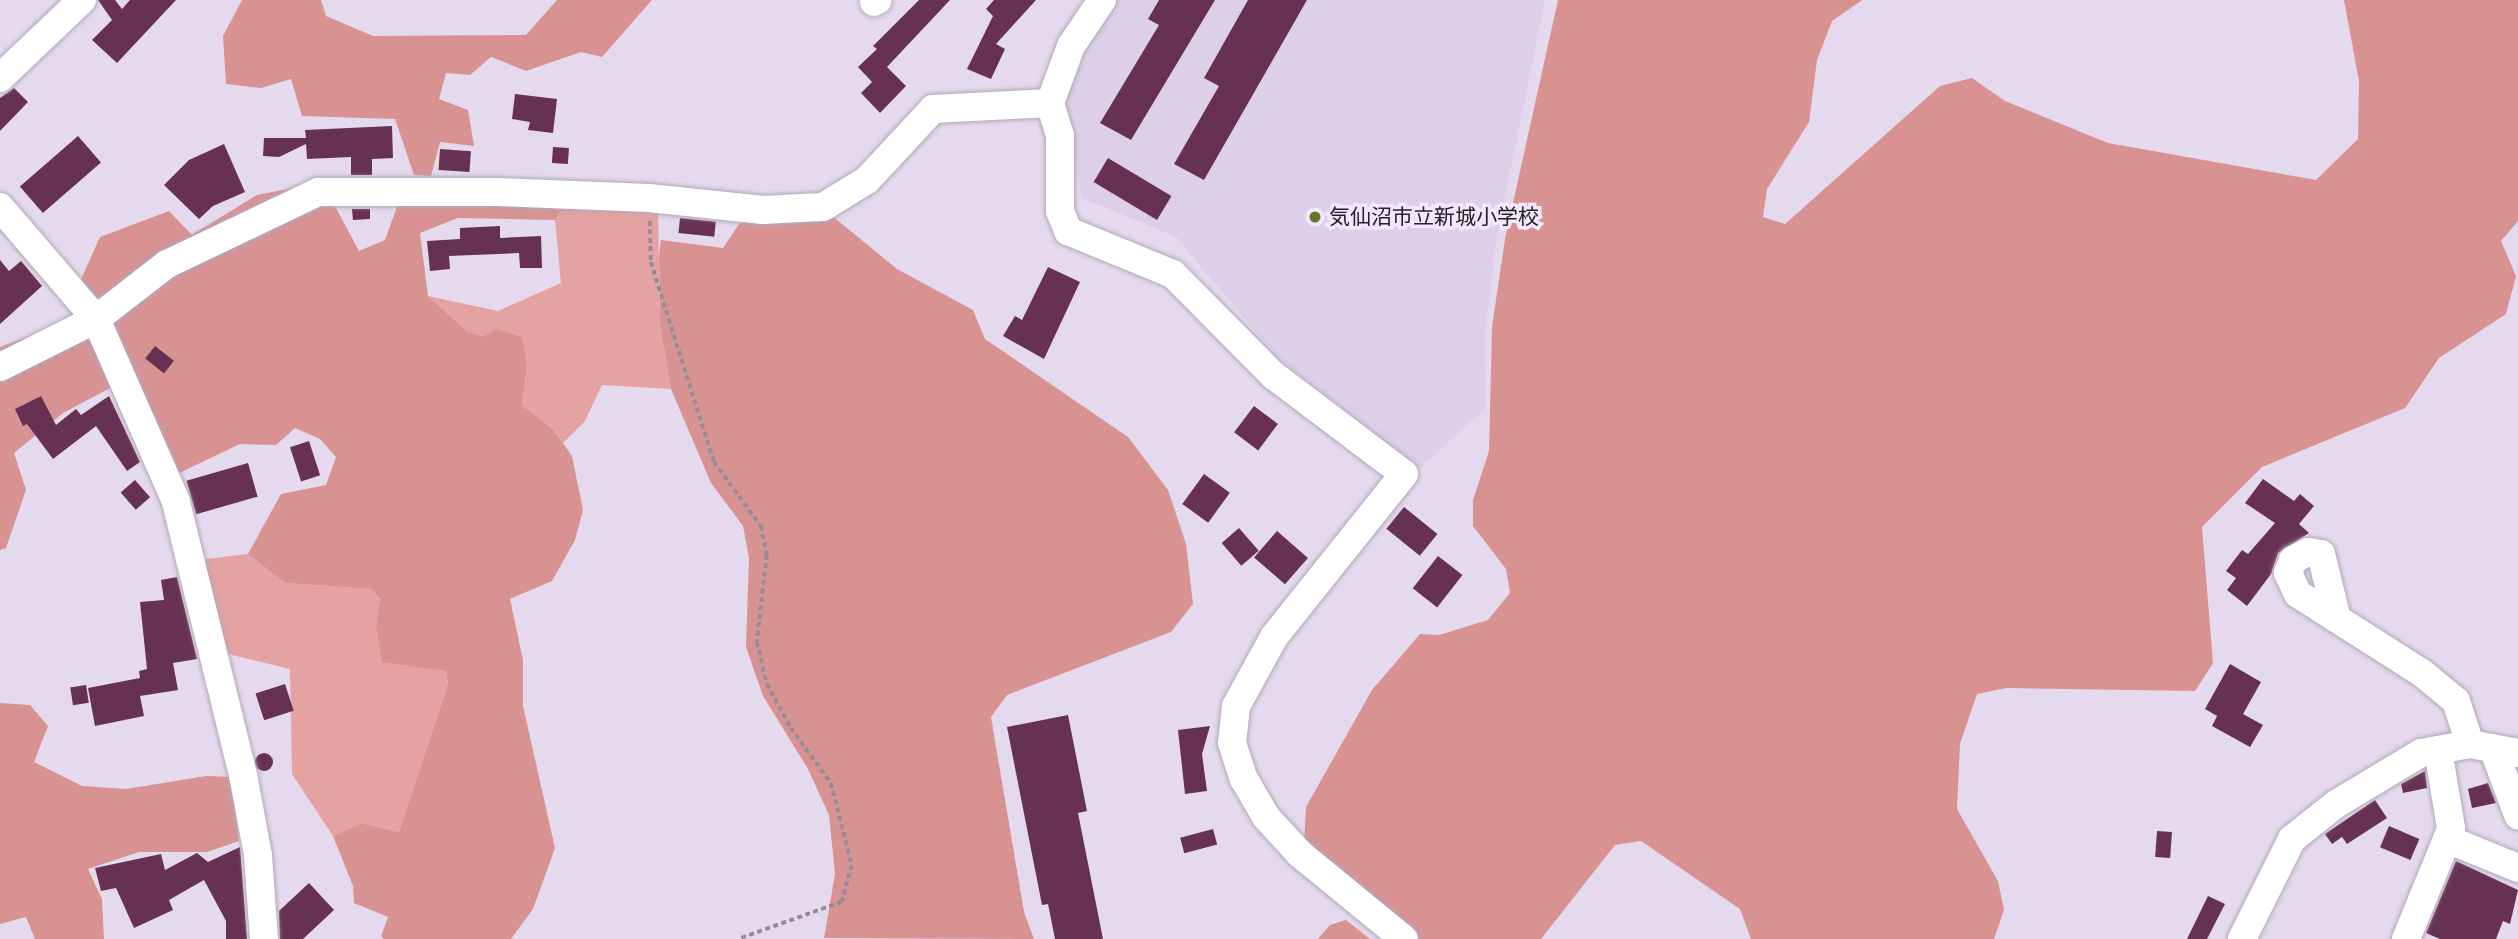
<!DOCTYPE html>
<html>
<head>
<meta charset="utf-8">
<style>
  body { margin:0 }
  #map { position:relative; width:2518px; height:939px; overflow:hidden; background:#e5daed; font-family:"PT Sans","Noto Sans JP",sans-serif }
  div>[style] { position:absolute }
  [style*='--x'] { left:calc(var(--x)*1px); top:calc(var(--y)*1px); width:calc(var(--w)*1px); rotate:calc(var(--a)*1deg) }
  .built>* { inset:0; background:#decfe9 }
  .green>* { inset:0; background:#e4a2a2 }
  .forest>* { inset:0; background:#d99292 }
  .building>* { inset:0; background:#673252; transform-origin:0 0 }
  .round { border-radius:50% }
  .path>* { height:3.5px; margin-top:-1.75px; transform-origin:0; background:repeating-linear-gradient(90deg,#958d9c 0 5px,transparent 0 8.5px) }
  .roads { filter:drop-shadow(0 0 2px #b2a7ba) drop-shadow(0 0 2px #b2a7ba) }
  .minor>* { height:28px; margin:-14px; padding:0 14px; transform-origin:14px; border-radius:14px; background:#fff }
  .dots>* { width:19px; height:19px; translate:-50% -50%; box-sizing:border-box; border:4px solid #f2e7fb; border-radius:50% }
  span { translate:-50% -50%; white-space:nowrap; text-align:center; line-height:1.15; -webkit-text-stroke:7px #f2e7fb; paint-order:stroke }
  .poi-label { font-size:21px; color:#242028 }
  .left { translate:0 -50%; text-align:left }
</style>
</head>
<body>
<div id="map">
  <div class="built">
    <i style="clip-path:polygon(1111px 0,1545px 0,1497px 237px,1486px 328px,1485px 409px,1420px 468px,1277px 357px,1176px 237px,1082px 198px,1064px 101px,1074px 59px)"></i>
  </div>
  <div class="green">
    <i style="clip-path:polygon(563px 207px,658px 207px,660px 325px,671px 389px,602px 385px,585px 421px,563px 443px,553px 429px,522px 405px,527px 367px,468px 332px,428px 296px,498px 311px,561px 283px,555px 220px)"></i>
    <i style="clip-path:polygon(248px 554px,285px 583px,371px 589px,380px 599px,376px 624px,446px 671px,448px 685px,399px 832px,361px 823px,333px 836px,292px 774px,290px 669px,224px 653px,181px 562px)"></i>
  </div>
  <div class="forest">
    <i style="clip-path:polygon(242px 0,321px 0,326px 16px,373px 36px,526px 35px,557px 0,652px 0,602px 57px,581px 52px,526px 71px,491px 57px,470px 75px,446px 73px,439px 99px,468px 110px,474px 146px,440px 142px,431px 176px,414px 175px,395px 119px,302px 116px,291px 79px,261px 88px,226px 84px,223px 36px)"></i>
    <i style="clip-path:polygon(1558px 0,1862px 0,1832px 21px,1817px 60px,1809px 122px,1767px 189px,1763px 217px,1785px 224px,1940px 86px,1972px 78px,2005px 101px,2108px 143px,2316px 180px,2358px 139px,2359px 81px,2344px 0,2518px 0,2518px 221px,2501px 241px,2516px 276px,2506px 314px,2439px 358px,2405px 408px,2262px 467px,2202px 527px,2213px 663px,2195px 691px,2006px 688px,1977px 694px,1960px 744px,1957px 809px,1998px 881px,2004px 910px,1994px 939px,1751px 939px,1740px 909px,1641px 841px,1615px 845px,1541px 939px,1415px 939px,1304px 843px,1306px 807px,1372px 690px,1420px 634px,1439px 635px,1488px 620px,1510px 593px,1506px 569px,1473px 526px,1473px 500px,1489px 451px,1492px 327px,1505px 239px)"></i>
    <i style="clip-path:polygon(303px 186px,336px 208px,359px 251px,385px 240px,398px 204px,563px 207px,555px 220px,458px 218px,420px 233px,428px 296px,468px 332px,483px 337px,496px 329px,522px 337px,527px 367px,522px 405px,553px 429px,572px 456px,583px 510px,575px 540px,552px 581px,510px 599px,523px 660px,523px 706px,555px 848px,533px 909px,511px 939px,384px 939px,381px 936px,388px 917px,354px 903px,353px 886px,333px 836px,361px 823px,399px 832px,448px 684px,446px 671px,382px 662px,376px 624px,380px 599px,371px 589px,285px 583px,248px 554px,281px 494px,326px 485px,336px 457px,320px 439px,295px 428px,276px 445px,240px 444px,175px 475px,81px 290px,82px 277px,100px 237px,169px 211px,192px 235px,257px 195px)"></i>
    <i style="clip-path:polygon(831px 215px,897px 269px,973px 310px,985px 339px,1128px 437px,1168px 490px,1186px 544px,1193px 604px,1171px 632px,1007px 695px,991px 717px,1024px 912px,1034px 939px,824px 938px,835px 874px,829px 815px,808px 769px,763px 696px,746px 647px,749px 558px,743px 526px,711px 483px,671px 389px,660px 325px,659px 255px,661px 240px,723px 248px,744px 217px)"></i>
    <i style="clip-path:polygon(87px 316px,112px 387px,63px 413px,14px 453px,26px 490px,6px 548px,0 550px,0 347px)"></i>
    <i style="clip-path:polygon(0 703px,30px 705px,48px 726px,34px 762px,82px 786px,126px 789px,206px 776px,231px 777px,239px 841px,207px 852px,139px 852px,88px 869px,102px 899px,104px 939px,35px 939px,26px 917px,0 924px)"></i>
    <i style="clip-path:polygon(1346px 920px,1370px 939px,1318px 939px,1330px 925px)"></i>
  </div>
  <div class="building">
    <i style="clip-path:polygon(98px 0,115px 0,122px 9px,130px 0,176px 0,117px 63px,92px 40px,112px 20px)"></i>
    <i style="clip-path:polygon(919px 0,950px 0,887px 67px,906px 86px,880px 113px,861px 93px,872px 82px,858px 67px,877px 49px,873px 46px)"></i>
    <i style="clip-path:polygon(994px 0,1036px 0,996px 44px,1005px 49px,991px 79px,967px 69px,993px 16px,986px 9px)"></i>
    <i style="clip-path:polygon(1159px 0,1215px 0,1131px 140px,1100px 123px,1159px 25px,1148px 19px)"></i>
    <i style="clip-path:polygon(1248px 0,1307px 0,1204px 180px,1174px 164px,1219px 86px,1204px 78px)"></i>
    <i style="clip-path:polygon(14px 88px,28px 102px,0 131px,0 98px)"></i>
    <i style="clip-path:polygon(515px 94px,557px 99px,553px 133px,528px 130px,530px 122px,512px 119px)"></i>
    <i style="clip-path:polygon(392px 126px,393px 158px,372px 159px,372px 175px,351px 175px,351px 157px,307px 159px,306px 144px,279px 157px,263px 156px,264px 138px,306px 138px,305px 130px)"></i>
    <i style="left:78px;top:136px;width:35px;height:77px;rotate:49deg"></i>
    <i style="clip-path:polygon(224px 144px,245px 192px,213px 206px,199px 219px,164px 185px,189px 160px)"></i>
    <i style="left:553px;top:147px;width:16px;height:16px;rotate:4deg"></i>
    <i style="left:440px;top:149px;width:31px;height:21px;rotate:4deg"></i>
    <i style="left:1108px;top:158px;width:74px;height:28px;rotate:31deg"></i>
    <i style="clip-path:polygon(352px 209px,370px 209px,370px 219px,353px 220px)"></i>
    <i style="left:680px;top:218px;width:36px;height:15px;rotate:6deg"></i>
    <i style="clip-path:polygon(500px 226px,500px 238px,541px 236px,542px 268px,520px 268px,519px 253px,449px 256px,450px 269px,430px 271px,427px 241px,460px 239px,460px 228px)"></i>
    <i style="clip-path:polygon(0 260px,9px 271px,21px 261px,42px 286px,0 324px)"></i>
    <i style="clip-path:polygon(1048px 267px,1080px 282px,1044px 359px,1003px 336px,1015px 316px,1022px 320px)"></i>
    <i style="left:155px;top:346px;width:24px;height:16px;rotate:38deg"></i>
    <i style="clip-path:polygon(41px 396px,56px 425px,76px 409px,81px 415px,109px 396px,140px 462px,127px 471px,96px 426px,53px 459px,27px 424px,23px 426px,15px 409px)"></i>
    <i style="left:1254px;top:406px;width:30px;height:33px;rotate:37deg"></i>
    <i style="left:309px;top:441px;width:36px;height:20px;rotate:72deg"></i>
    <i style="left:248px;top:463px;width:35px;height:64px;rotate:74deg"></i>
    <i style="left:1204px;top:474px;width:32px;height:37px;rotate:36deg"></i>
    <i style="clip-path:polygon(2263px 479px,2294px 501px,2300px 494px,2314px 506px,2299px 524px,2309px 533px,2278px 553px,2271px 574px,2247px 606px,2227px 590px,2236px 578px,2226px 571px,2242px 550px,2248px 554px,2275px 523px,2245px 503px)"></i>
    <i style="left:135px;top:480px;width:23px;height:19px;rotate:49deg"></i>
    <i style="left:1404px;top:507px;width:43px;height:28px;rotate:39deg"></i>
    <i style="left:1239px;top:528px;width:30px;height:23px;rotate:49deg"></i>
    <i style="left:1277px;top:531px;width:41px;height:35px;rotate:41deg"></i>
    <i style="left:1438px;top:556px;width:31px;height:41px;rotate:38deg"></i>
    <i style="clip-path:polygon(177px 577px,197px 659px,173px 663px,178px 690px,140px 696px,144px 716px,95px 726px,88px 688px,140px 678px,139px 671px,147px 669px,140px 602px,164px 600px,161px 580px)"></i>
    <i style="clip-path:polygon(2230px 664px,2261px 682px,2243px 714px,2263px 725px,2250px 747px,2212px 726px,2217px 716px,2205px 709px)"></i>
    <i style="left:285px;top:684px;width:28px;height:31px;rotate:72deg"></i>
    <i style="left:86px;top:685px;width:18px;height:16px;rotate:81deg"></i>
    <i style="clip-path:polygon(1068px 715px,1087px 811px,1078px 813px,1103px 939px,1055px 939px,1048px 904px,1042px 905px,1007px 727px)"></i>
    <i style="clip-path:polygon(1210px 726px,1202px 754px,1207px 791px,1185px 794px,1178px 730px)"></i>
    <i class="round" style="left:255px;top:753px;width:18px;height:18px"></i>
    <i style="clip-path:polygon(2425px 771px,2427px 788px,2403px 793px,2401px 784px)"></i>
    <i style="clip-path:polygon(2488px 783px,2496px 803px,2472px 808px,2468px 789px)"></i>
    <i style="clip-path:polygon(2375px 800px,2387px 818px,2347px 844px,2342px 837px,2332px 844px,2325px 834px)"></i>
    <i style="left:2389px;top:826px;width:33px;height:23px;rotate:23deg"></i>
    <i style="left:1213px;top:829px;width:16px;height:34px;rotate:75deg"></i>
    <i style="left:2157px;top:831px;width:15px;height:26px;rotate:4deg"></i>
    <i style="clip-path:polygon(240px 847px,247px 939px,226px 939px,226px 921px,204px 880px,169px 900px,173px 910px,134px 928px,116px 888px,101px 891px,95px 868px,161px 854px,165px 870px,197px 853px,208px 862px)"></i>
    <i style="clip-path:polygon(2456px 861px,2518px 890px,2510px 924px,2503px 921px,2496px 939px,2440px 939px,2426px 933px)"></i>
    <i style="clip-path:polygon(309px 883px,334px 910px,303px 939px,280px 939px,279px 911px)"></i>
    <i style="clip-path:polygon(2208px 896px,2225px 904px,2207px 939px,2187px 939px)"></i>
  </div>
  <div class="path">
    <i style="--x:650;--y:221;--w:41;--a:88.6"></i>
    <i style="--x:651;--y:262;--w:210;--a:72.5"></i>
    <i style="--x:714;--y:462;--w:79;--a:53.7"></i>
    <i style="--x:761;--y:526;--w:30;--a:78"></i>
    <i style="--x:767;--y:555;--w:88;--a:96.6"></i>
    <i style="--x:757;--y:642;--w:43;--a:76.6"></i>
    <i style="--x:767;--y:684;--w:50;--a:61.4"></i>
    <i style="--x:791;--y:728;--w:68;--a:54"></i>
    <i style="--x:831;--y:783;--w:85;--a:75.6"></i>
    <i style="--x:852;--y:865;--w:38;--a:105"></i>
    <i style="--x:842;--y:902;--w:109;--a:160.1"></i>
  </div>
  <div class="roads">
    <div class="minor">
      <i style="--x:1102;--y:0;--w:55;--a:124"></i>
      <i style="--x:1071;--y:46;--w:61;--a:110.2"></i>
      <i style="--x:1050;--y:103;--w:34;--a:73"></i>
      <i style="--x:1060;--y:135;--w:76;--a:90"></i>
      <i style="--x:1060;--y:211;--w:22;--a:68"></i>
      <i style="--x:1068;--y:231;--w:113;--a:22.3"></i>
      <i style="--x:1173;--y:274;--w:142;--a:45.3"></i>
      <i style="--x:1273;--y:375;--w:164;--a:37.1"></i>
      <i style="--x:1404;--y:474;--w:208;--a:128.6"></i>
      <i style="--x:1274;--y:637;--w:79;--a:118.8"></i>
      <i style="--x:1236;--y:706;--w:37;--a:96"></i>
      <i style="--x:1232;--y:743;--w:38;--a:72"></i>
      <i style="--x:1244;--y:779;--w:44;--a:59.9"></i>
      <i style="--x:1266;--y:817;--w:50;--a:47.4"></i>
      <i style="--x:1300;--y:854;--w:134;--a:39.3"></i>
      <i style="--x:874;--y:2;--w:4;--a:-27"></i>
      <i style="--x:0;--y:78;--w:113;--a:-43.6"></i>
      <i style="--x:0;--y:207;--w:148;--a:49.4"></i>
      <i style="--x:96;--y:319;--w:107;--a:153.4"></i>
      <i style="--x:2337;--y:619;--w:67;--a:-103.8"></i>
      <i style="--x:2321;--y:554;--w:13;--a:-171"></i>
      <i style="--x:2308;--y:552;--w:17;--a:152"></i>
      <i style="--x:2293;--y:560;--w:14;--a:111"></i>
      <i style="--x:2288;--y:573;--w:23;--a:65"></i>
      <i style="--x:2298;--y:594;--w:147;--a:32.5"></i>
      <i style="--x:2422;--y:673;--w:44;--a:39.5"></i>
      <i style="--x:2456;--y:701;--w:45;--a:72"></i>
      <i style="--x:2493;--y:748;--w:72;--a:69.5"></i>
      <i style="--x:2438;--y:750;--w:79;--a:80.5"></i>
      <i style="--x:2451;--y:828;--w:12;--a:110"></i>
      <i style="--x:264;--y:939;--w:84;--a:-94.1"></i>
      <i style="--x:258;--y:855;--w:81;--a:-100.6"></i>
      <i style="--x:243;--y:775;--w:284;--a:-103.8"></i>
      <i style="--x:175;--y:499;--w:197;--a:-113.7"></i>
      <i style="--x:96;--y:319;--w:90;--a:-37.8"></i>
      <i style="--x:167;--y:264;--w:167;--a:-25.5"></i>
      <i style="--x:318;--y:192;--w:180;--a:0"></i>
      <i style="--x:498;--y:192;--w:151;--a:2.3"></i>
      <i style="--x:649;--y:198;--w:115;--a:6"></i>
      <i style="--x:763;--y:210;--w:60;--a:-2.9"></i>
      <i style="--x:823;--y:207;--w:52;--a:-31.5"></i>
      <i style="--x:867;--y:180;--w:97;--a:-47.1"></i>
      <i style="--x:933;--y:109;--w:117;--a:-2.9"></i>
      <i style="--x:2242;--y:939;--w:112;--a:-63.4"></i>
      <i style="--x:2292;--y:839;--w:56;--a:-38.5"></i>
      <i style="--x:2336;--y:804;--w:99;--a:-31"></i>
      <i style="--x:2421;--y:753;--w:50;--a:-10.4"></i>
      <i style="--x:2470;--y:744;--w:49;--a:10.6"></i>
      <i style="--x:2406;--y:939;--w:108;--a:-67.7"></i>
      <i style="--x:2447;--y:839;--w:77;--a:22.2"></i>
    </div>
  </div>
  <div class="dots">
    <i style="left:1315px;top:217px;background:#647828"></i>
  </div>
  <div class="poi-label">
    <span class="left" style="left:1329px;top:217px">気仙沼市立新城小学校</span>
  </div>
</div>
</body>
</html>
